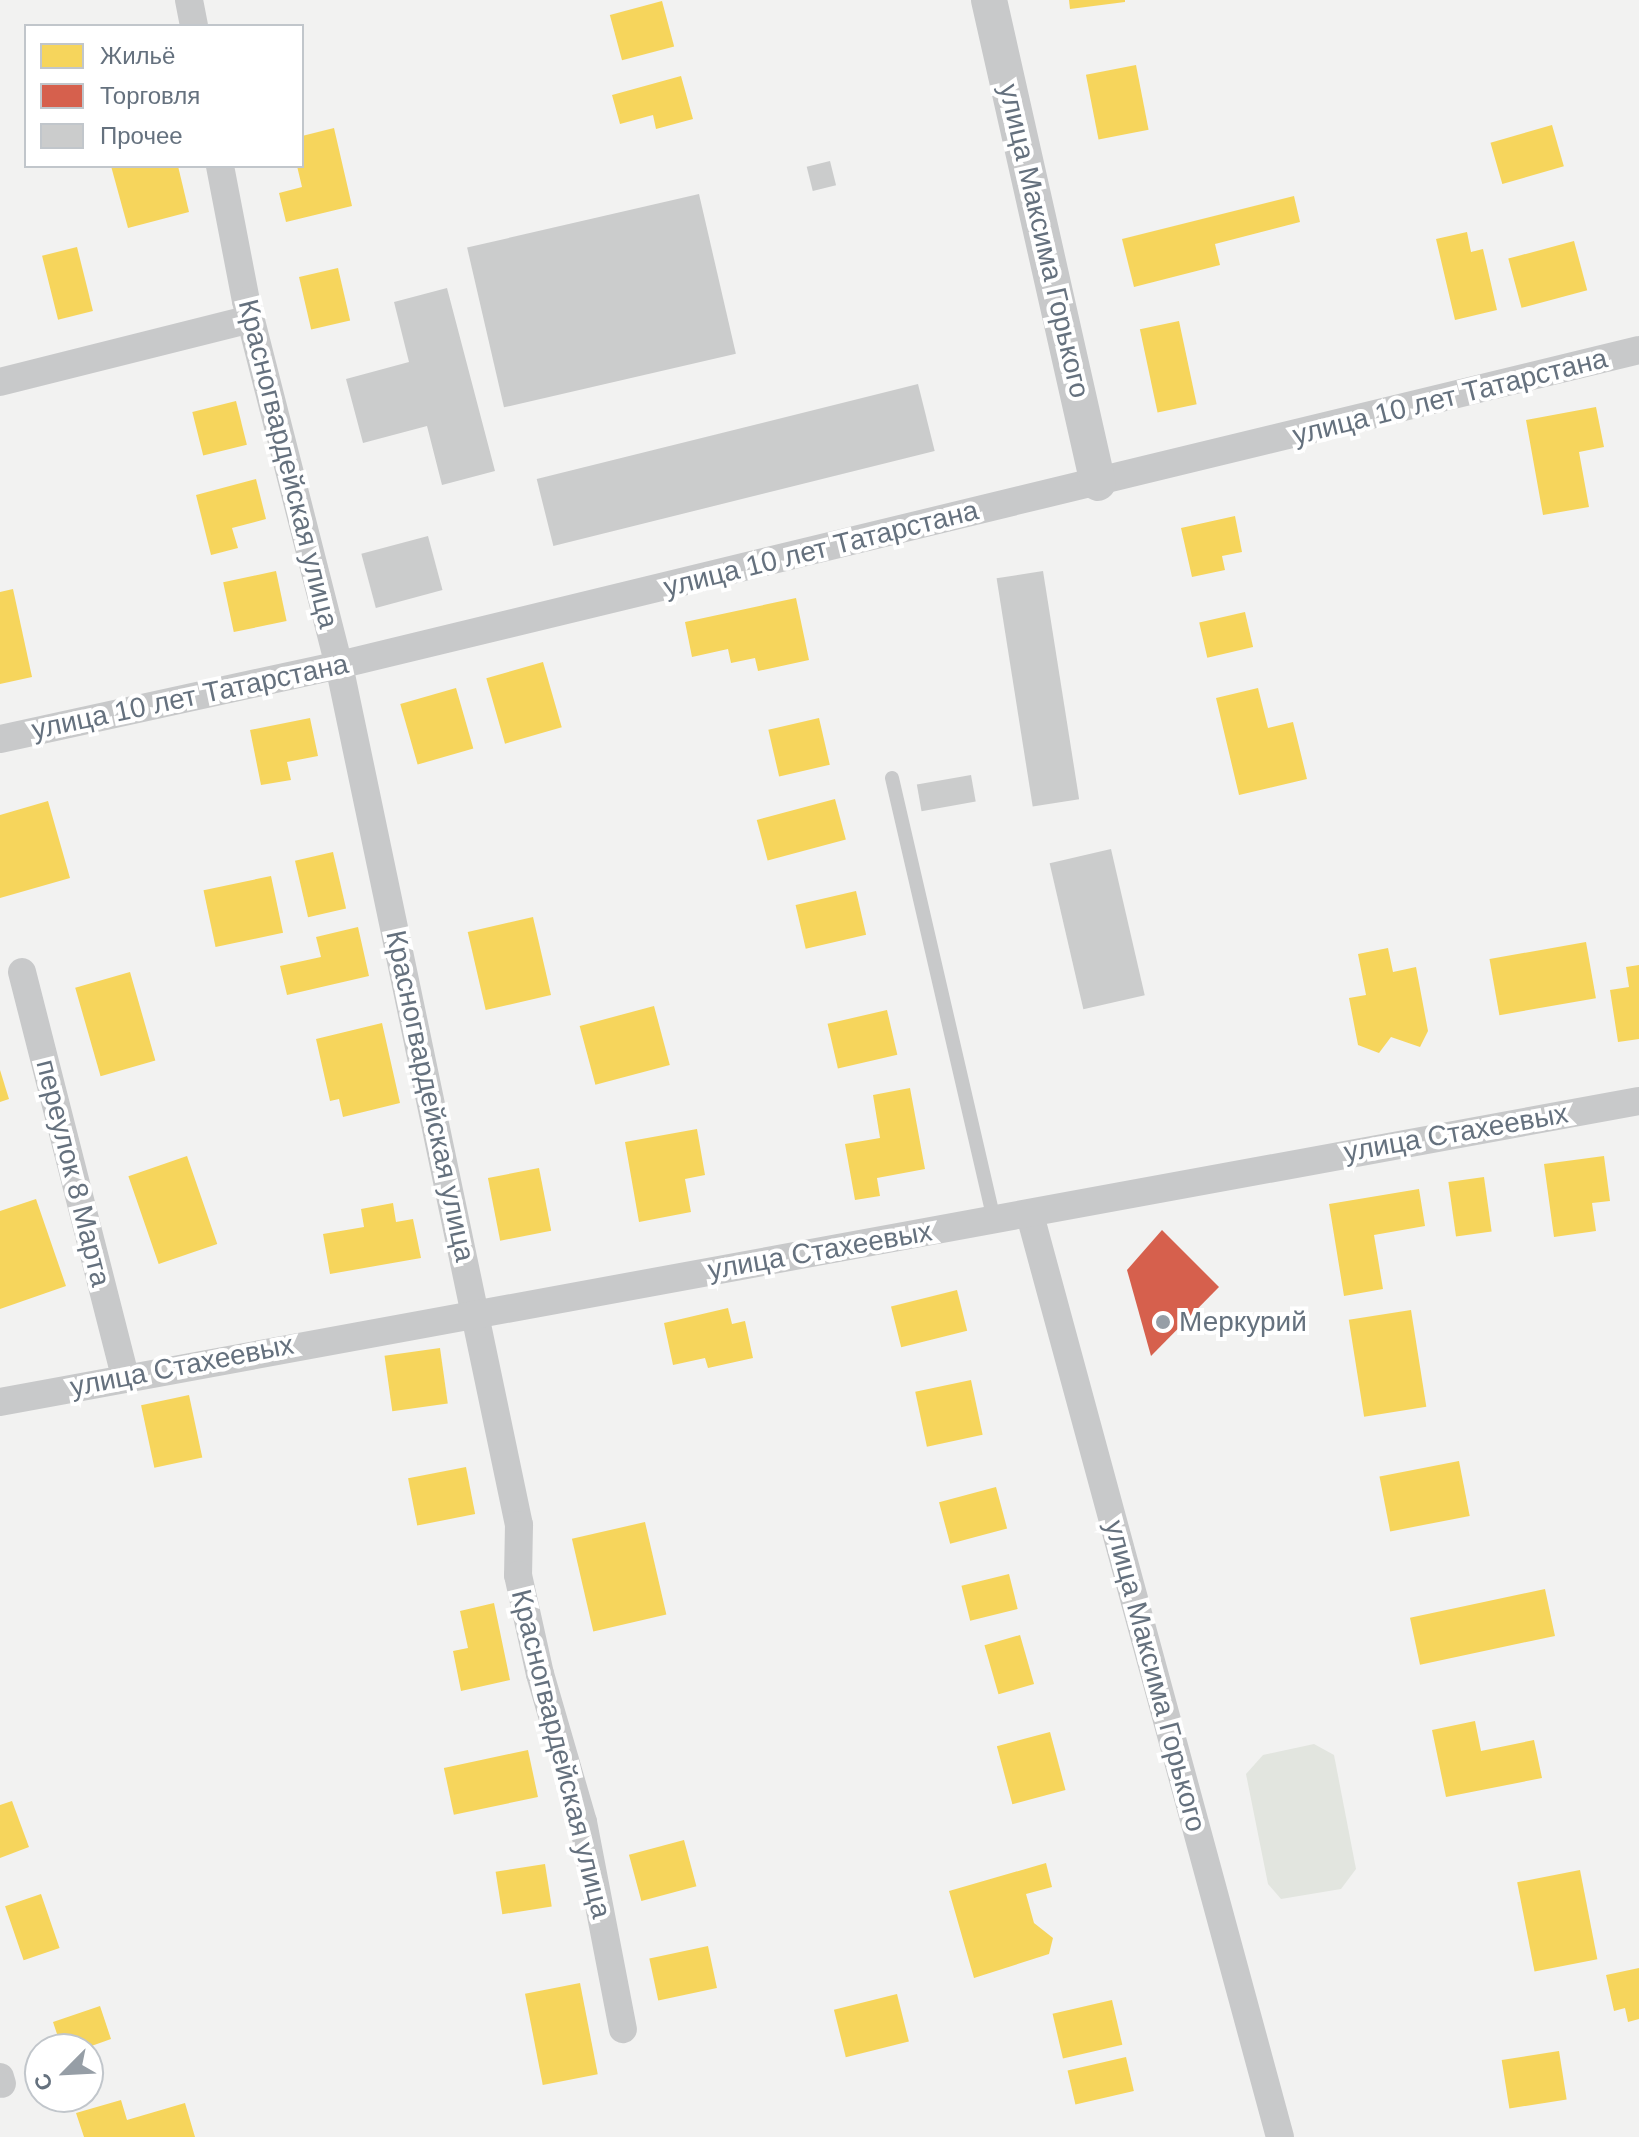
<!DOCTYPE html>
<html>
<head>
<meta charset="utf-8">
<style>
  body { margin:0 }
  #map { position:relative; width:1639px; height:2137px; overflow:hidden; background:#f2f2f1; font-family:Arial,sans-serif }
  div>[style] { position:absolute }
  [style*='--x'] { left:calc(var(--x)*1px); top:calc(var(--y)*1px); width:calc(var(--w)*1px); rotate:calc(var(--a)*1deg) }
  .green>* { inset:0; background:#e2e5df }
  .homes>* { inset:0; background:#f6d55c; transform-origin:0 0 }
  .shops>* { inset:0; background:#d6604d }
  .building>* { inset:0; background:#cbcccc; transform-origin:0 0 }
  .service>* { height:14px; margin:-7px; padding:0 7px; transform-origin:7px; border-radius:7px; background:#c8c9ca }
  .minor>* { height:28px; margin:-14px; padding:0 14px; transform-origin:14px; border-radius:14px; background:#c8c9ca }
  .tertiary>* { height:36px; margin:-18px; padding:0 18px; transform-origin:18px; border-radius:18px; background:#c8c9ca }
  .dots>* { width:22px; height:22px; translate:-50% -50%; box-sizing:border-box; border:4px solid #fff; border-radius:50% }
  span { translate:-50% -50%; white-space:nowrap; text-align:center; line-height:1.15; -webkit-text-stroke:8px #fff; paint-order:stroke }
  .street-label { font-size:28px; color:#65717e }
  .poi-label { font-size:28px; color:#65717e }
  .left { translate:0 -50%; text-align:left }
  .legend { position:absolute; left:24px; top:24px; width:280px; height:144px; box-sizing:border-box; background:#fff; border:2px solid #c1c6cb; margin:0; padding:10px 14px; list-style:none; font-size:24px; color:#65717e }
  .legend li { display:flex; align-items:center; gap:16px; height:40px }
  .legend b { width:40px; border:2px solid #c1c6cb }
  .north { position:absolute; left:24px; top:2033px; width:80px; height:80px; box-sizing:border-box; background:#fff; border:2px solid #c1c6cb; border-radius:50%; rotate:246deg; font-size:22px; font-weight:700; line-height:32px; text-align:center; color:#65717e }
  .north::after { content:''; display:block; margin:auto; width:28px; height:36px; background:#969ea6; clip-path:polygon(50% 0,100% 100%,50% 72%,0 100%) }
</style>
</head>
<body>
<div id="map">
  <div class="green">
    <i style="clip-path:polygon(1314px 1744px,1334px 1755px,1356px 1869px,1341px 1889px,1281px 1899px,1268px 1884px,1246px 1774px,1263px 1755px)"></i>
  </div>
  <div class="homes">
    <i style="clip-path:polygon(1069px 0,1125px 0,1125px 2px,1070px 9px)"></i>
    <i style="left:662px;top:1px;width:47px;height:54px;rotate:75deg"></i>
    <i style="left:1136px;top:65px;width:66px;height:51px;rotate:79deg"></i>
    <i style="clip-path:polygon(681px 76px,693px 119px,656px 129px,653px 115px,620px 124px,612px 95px)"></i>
    <i style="left:1552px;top:125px;width:43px;height:64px;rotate:74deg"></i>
    <i style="clip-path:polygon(334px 128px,352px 206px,286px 222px,279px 193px,302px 187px,297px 166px,302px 166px,302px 136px)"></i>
    <i style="clip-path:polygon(111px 166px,178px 166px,189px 212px,128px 228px)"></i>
    <i style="clip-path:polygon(1294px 196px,1300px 222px,1215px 244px,1220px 265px,1134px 287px,1122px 239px)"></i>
    <i style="clip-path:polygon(1467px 232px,1471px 252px,1483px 249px,1497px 310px,1455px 320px,1436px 239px)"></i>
    <i style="left:1574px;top:241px;width:51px;height:68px;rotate:75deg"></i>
    <i style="left:77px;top:247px;width:66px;height:36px;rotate:76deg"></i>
    <i style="left:338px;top:268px;width:54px;height:40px;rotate:77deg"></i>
    <i style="left:1179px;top:321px;width:85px;height:40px;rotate:78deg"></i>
    <i style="left:236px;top:401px;width:45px;height:45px;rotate:76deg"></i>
    <i style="clip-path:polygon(1596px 407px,1604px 447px,1579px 452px,1589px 507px,1543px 515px,1526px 420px)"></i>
    <i style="clip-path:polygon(256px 479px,266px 519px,232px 528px,238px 548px,211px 555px,196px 495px)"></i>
    <i style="clip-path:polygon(1235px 516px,1242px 552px,1222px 556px,1225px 570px,1192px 577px,1181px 528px)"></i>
    <i style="left:276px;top:571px;width:51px;height:54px;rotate:78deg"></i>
    <i style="clip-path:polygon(13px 589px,32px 677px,0 684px,0 592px)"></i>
    <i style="clip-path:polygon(796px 598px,809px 660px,758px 671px,755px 658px,731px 663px,728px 649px,692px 657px,685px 622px)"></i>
    <i style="left:1245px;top:612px;width:36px;height:47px;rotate:77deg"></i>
    <i style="left:543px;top:662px;width:68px;height:59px;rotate:74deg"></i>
    <i style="left:456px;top:688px;width:63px;height:58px;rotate:74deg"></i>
    <i style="clip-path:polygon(1258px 688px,1268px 728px,1293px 722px,1307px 779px,1239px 795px,1216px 698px)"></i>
    <i style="clip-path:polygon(310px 718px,318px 756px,287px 762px,291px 780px,261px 785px,250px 730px)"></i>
    <i style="left:819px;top:718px;width:48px;height:52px;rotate:77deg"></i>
    <i style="left:835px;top:799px;width:42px;height:81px;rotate:75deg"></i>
    <i style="clip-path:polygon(48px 801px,70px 878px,0 898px,0 815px)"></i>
    <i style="left:333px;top:852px;width:58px;height:39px;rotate:77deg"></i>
    <i style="left:271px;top:876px;width:58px;height:69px;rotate:78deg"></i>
    <i style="left:856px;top:891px;width:45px;height:62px;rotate:77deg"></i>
    <i style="left:533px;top:917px;width:80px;height:67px;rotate:77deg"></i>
    <i style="clip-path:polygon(358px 927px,369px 976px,287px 995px,280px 966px,321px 957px,316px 937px)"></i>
    <i style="left:1586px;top:942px;width:57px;height:98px;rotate:80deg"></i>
    <i style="clip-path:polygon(1388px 948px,1393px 972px,1416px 967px,1428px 1031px,1420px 1047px,1391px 1037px,1379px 1053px,1358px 1045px,1349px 998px,1366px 995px,1358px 954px)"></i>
    <i style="clip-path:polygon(1639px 965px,1639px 1039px,1618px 1042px,1610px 990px,1629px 987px,1626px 967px)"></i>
    <i style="left:130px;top:972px;width:92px;height:57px;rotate:74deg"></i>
    <i style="left:654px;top:1006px;width:61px;height:77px;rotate:75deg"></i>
    <i style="left:887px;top:1010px;width:46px;height:61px;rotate:77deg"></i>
    <i style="clip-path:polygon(382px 1023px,400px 1103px,343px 1117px,339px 1099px,330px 1101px,316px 1039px)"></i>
    <i style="clip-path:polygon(0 1070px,9px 1099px,0 1102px)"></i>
    <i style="clip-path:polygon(910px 1088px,925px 1169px,877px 1178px,880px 1196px,855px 1200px,845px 1144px,880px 1138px,873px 1095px)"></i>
    <i style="clip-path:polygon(697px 1129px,705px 1175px,685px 1179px,691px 1212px,639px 1222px,625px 1142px)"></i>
    <i style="left:187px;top:1156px;width:93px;height:62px;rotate:71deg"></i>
    <i style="clip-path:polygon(1604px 1156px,1610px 1201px,1592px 1203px,1596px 1231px,1554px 1237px,1544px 1164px)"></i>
    <i style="left:539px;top:1168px;width:64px;height:52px;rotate:79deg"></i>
    <i style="left:1484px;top:1177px;width:55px;height:36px;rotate:82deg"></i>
    <i style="clip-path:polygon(1419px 1189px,1425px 1226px,1374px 1235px,1383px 1289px,1344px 1296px,1329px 1204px)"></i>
    <i style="clip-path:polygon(36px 1199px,66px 1286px,0 1309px,0 1211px)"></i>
    <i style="clip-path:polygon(393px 1203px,396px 1222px,413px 1219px,421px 1258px,330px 1274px,323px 1234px,364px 1227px,361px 1209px)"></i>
    <i style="left:957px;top:1290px;width:42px;height:68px;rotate:76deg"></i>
    <i style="clip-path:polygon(728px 1308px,732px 1324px,745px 1321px,753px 1358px,708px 1368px,705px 1358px,673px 1365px,664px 1323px)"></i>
    <i style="left:1411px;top:1310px;width:98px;height:63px;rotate:81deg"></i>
    <i style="left:440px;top:1348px;width:56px;height:56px;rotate:82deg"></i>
    <i style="left:971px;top:1380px;width:56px;height:57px;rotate:78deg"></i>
    <i style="left:189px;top:1395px;width:64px;height:49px;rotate:78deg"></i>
    <i style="left:1459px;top:1461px;width:56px;height:81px;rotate:79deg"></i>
    <i style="left:466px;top:1467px;width:48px;height:59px;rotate:79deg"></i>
    <i style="left:996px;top:1487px;width:43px;height:59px;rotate:75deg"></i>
    <i style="left:645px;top:1522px;width:95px;height:75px;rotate:77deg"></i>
    <i style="left:1009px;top:1574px;width:36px;height:49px;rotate:76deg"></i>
    <i style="left:1545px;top:1589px;width:48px;height:138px;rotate:78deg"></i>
    <i style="clip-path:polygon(494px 1603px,510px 1680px,461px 1691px,453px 1651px,468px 1648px,460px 1611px)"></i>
    <i style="left:1020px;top:1635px;width:51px;height:37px;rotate:74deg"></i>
    <i style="clip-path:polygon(1475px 1721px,1481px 1751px,1534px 1740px,1542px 1778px,1446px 1797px,1432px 1730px)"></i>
    <i style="left:1050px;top:1732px;width:60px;height:55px;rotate:75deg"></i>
    <i style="left:528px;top:1750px;width:48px;height:86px;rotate:78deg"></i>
    <i style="clip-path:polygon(12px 1801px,29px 1847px,0 1858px,0 1805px)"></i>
    <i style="left:684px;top:1840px;width:48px;height:57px;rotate:75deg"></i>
    <i style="clip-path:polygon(1046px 1863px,1052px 1887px,1026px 1894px,1034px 1923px,1053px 1938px,1049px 1954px,974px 1978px,949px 1891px)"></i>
    <i style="left:545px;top:1864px;width:43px;height:50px;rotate:81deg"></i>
    <i style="left:1580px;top:1870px;width:91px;height:64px;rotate:79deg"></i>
    <i style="left:41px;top:1894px;width:57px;height:38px;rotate:71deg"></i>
    <i style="left:708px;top:1946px;width:43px;height:60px;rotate:78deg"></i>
    <i style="clip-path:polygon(1639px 1968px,1639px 2019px,1628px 2022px,1625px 2008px,1614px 2011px,1606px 1975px)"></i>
    <i style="left:580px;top:1983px;width:93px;height:56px;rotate:79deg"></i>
    <i style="left:897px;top:1994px;width:49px;height:65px;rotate:76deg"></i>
    <i style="left:1112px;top:2000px;width:46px;height:61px;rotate:77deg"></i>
    <i style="clip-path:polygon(100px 2006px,111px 2039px,83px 2049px,62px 2049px,53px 2022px)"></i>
    <i style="left:1559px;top:2051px;width:49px;height:58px;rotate:81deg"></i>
    <i style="left:1126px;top:2057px;width:35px;height:60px;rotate:77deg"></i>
    <i style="clip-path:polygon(121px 2100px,127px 2120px,185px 2103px,195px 2137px,84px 2137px,76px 2113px)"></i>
  </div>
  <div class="shops">
    <i style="clip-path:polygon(1162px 1230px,1219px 1287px,1151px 1356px,1127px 1270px)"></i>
  </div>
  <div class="building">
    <i style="left:830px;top:161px;width:25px;height:24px;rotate:76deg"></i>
    <i style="left:699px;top:194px;width:164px;height:238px;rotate:77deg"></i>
    <i style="clip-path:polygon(447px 288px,495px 471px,442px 485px,427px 426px,363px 443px,346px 379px,409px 362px,394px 302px)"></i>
    <i style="left:918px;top:384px;width:69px;height:393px;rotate:76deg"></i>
    <i style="left:428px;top:536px;width:56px;height:69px;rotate:75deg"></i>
    <i style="left:1043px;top:571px;width:231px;height:47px;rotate:81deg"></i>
    <i style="left:971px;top:775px;width:27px;height:55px;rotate:80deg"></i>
    <i style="left:1111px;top:849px;width:150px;height:63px;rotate:77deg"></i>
  </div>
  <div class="service">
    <i style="--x:892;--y:778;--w:455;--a:77"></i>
  </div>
  <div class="minor">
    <i style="--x:189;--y:0;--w:26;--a:79"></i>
    <i style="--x:220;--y:166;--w:137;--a:79.1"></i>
    <i style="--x:246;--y:301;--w:376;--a:75.7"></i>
    <i style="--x:339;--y:665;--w:879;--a:78.18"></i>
    <i style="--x:519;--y:1525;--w:50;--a:91.1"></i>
    <i style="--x:518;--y:1575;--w:101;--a:77.5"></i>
    <i style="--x:540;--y:1674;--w:154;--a:73.8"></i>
    <i style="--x:583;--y:1822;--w:211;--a:79.1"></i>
    <i style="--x:0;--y:382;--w:258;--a:-14.1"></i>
    <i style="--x:0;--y:739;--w:347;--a:-12.3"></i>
    <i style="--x:339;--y:665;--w:1338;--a:-13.62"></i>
    <i style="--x:22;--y:972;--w:416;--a:75.7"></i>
    <i style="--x:1030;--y:1215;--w:955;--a:74.83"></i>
    <i style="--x:0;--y:1402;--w:1666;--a:-10.41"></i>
    <i style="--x:0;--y:2077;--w:7;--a:74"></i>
  </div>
  <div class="tertiary">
    <i style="--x:989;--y:0;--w:495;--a:77.3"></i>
  </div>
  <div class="dots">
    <i style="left:1163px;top:1322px;background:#969ea6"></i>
  </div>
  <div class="street-label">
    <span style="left:1044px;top:241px;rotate:77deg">улица Максима Горького</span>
    <span style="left:1450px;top:397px;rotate:-14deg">улица 10 лет Татарстана</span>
    <span style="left:288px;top:464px;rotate:76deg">Красногвардейская улица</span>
    <span style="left:821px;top:549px;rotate:-14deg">улица 10 лет Татарстана</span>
    <span style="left:190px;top:697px;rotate:-12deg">улица 10 лет Татарстана</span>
    <span style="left:430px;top:1096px;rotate:78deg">Красногвардейская улица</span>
    <span style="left:1456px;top:1133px;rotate:-10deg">улица Стахеевых</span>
    <span style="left:73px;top:1173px;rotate:76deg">переулок 8 Марта</span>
    <span style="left:820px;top:1251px;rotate:-10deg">улица Стахеевых</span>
    <span style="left:182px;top:1366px;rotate:-11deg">улица Стахеевых</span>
    <span style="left:1155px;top:1676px;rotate:75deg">улица Максима Горького</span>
    <span style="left:561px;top:1754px;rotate:76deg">Красногвардейская улица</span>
  </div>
  <div class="poi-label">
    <span class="left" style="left:1179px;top:1322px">Меркурий</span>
  </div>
  <ul class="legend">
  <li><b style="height:22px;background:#f6d55c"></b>Жильё</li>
  <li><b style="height:22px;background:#d6604d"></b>Торговля</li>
  <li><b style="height:22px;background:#cbcccc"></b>Прочее</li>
  </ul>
  <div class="north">С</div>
</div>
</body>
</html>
